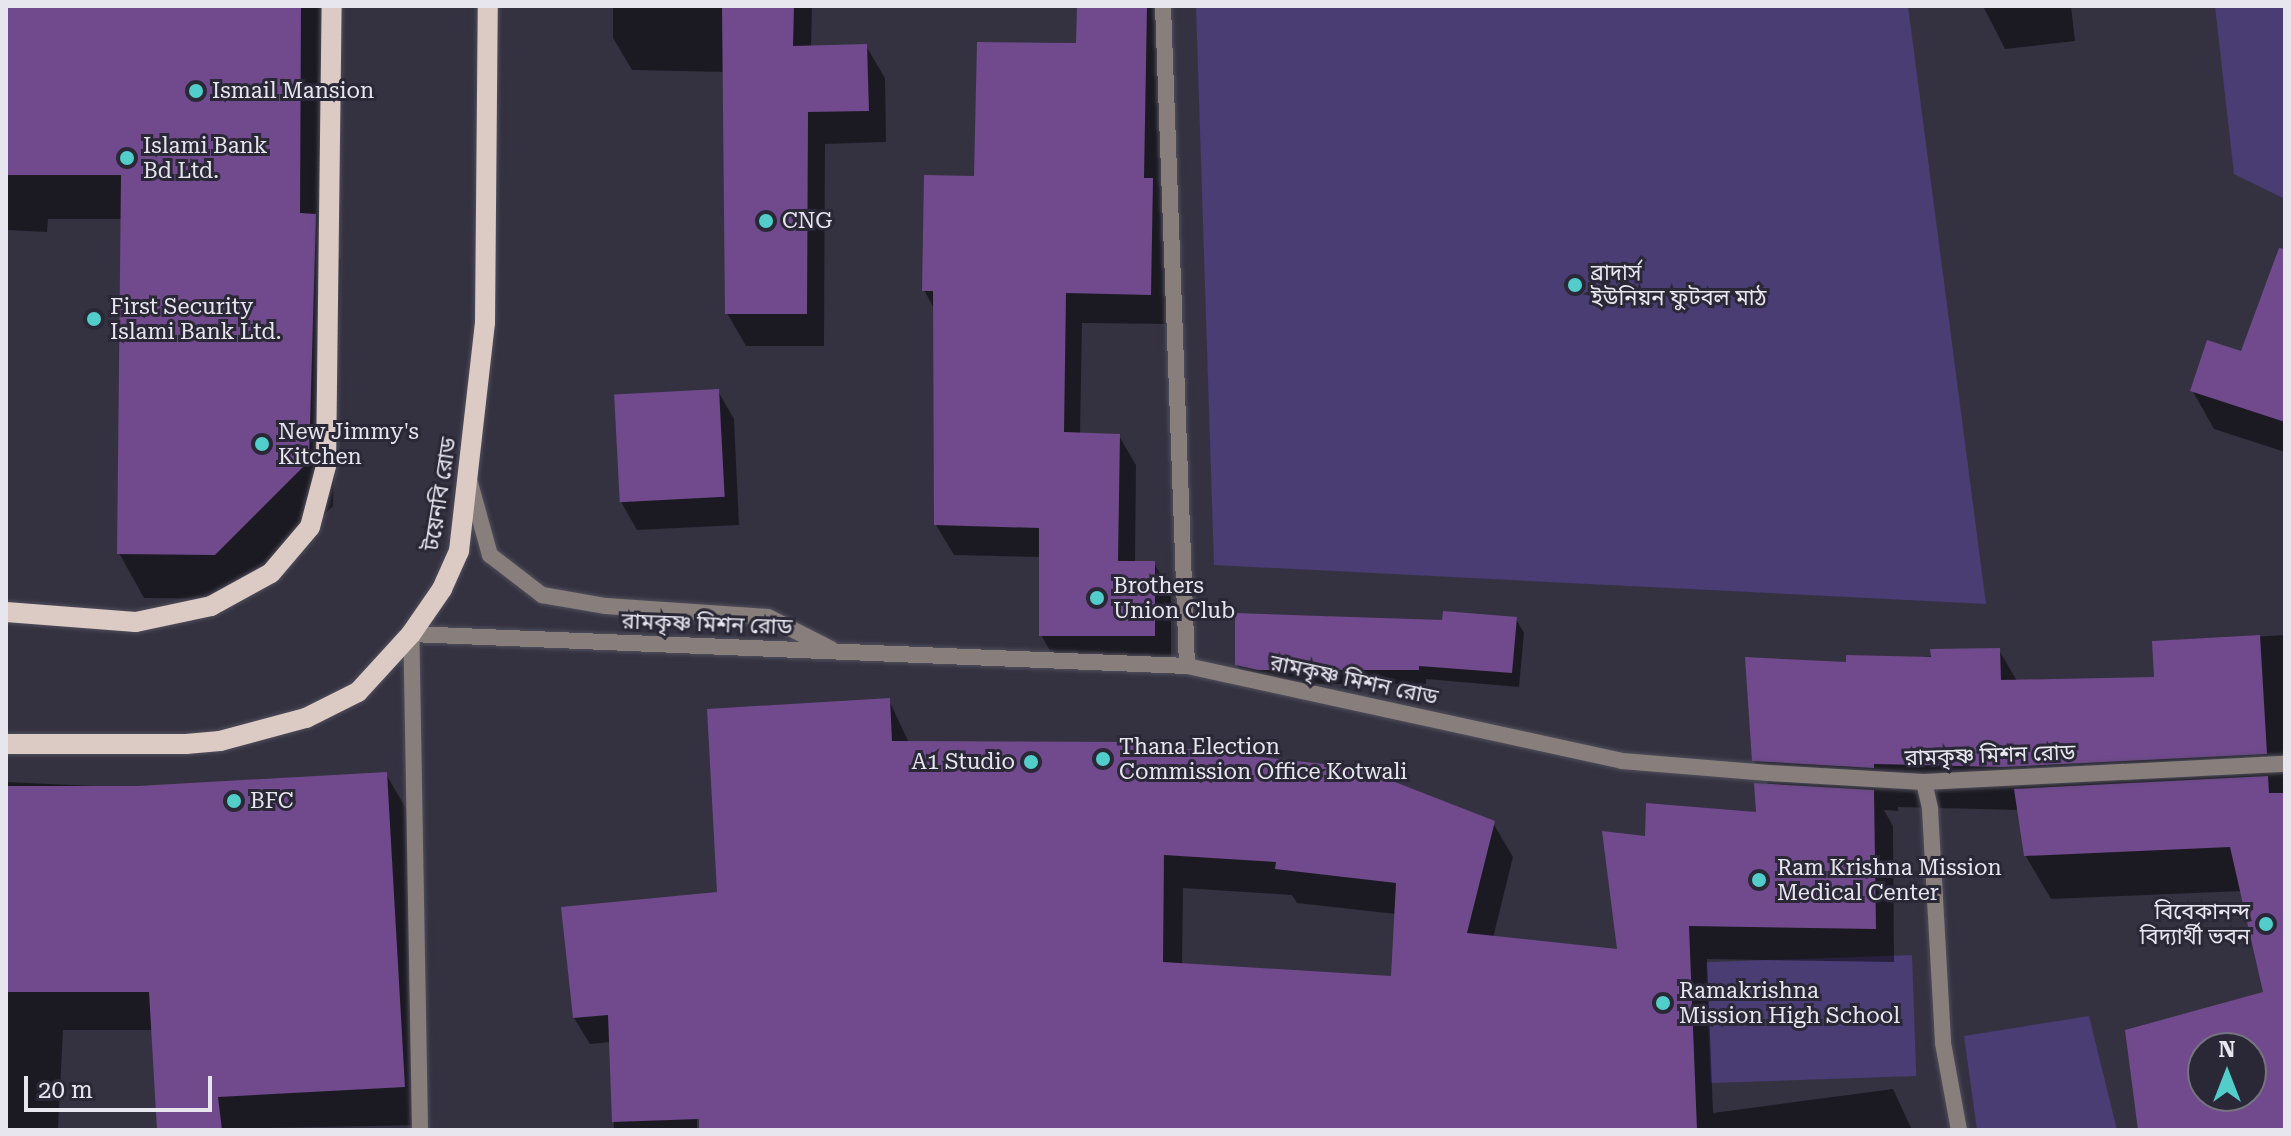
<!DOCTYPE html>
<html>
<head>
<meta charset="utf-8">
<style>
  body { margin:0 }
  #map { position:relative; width:2291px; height:1136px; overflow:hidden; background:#343240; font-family:"Roboto Serif","Noto Sans Bengali",serif }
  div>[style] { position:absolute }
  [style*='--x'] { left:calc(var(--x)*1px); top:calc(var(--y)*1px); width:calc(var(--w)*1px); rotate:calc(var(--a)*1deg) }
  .green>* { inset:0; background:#493d74; transform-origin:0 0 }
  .shadow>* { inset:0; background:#0007 }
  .building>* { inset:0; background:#704a8d; transform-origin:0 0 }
  .roads { filter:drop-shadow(0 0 2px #514f5c) drop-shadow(0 0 2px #514f5c) }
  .lane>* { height:16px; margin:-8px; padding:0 8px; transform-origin:8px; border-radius:8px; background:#887f7d }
  .street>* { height:16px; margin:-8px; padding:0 8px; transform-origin:8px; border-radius:8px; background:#887f7d }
  .primary>* { height:20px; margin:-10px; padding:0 10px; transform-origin:10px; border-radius:10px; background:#dccac5 }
  .dots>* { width:22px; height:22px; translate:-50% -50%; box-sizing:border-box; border:4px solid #2a2836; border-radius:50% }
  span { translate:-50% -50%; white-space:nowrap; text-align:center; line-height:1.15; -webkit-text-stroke:6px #2a2836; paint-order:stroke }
  .poi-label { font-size:22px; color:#e7e6ef }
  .left { translate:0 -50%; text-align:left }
  .right { translate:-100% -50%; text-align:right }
  .street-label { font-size:22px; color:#e7e6ef }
  .frame { position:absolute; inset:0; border:8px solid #e7e6ef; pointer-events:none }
  .north { position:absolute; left:2187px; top:1032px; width:80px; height:80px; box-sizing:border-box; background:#2a2836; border:2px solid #767480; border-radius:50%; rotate:0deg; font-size:22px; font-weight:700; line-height:32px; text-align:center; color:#e7e6ef }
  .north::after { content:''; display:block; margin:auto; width:28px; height:36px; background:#53cdca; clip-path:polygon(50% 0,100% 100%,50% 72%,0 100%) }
  .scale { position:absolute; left:24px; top:1076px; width:188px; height:36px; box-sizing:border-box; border:4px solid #e7e6ef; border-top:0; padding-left:10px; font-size:24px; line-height:28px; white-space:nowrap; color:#e7e6ef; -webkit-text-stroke:6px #2a2836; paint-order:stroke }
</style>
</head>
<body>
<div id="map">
  <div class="green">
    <i style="clip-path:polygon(1196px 6px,1908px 6px,1986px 604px,1214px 565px)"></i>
    <i style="clip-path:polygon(2215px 6px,2285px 6px,2285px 199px,2234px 174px)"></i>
    <i style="left:1912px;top:955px;width:121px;height:206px;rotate:88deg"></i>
    <i style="clip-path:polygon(2089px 1016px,2117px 1130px,1977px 1130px,1964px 1036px)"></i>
  </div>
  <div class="shadow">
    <i style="clip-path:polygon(6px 6px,323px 6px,324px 231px,341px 260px,333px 506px,240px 599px,144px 598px,119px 553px,122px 219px,48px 219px,47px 232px,6px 230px)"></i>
    <i style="clip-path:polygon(613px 6px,812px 6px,811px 47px,866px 46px,885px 78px,886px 142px,825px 144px,824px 346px,746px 346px,727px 313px,726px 72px,632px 70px,613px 38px)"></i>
    <i style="clip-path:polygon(1079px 6px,1164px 6px,1161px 195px,1169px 210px,1167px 324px,1082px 323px,1080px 435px,1119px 436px,1136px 465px,1135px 563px,1154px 563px,1171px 593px,1171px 665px,1058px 665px,1041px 635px,1041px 557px,954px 555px,936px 525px,935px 310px,924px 290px,976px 178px,1078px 45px)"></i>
    <i style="clip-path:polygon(1983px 6px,2071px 6px,2075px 41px,2005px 49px)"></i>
    <i style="clip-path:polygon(2285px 333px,2285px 452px,2214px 429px,2192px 390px,2243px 354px)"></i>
    <i style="clip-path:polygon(718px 391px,734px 419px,739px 525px,637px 530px,621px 502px)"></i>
    <i style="clip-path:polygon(1237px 615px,1328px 616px,1331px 622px,1516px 619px,1524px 633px,1519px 687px,1426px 679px,1426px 684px,1267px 684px,1245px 679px,1237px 665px)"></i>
    <i style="clip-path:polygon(evenodd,2285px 635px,2285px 1130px,2140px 1130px,2127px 1031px,2266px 994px,2242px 891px,2051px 899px,2025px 855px,2019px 810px,1898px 807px,1898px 811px,1884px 810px,1893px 826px,1894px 962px,1707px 959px,1713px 1113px,1893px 1089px,1912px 1130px,776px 1130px,889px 700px,909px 743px,1493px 823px,1513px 857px,1493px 938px,1619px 951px,1647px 838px,1758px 814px,1769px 786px,1754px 760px,1848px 664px,1999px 650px,2017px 681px,2156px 679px,2154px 643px,2285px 635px,1183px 888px,1292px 895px,1297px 903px,1396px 914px,1393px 978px,1182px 965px,1183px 888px,2285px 635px,2203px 1048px,2251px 1048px,2251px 1096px,2203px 1096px,2203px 1048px)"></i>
    <i style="clip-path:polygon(386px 774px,408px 812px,425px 1125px,170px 1130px,153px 1030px,63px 1030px,58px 1130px,6px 1130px,6px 782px,138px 788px)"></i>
    <i style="clip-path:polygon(697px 923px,697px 1130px,614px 1130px,611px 1042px,590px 1044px,574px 1018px)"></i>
  </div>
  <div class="building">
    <i style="clip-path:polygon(6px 6px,301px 6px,300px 213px,316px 214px,309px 461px,215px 555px,117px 554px,121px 175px,6px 175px)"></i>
    <i style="clip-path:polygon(722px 6px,794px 6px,793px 46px,867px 44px,869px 111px,808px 112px,807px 314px,725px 314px)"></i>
    <i style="clip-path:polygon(1077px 6px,1147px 6px,1144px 178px,1153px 178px,1151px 295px,1066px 293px,1064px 432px,1120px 434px,1118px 561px,1155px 561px,1155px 636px,1039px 636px,1039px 528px,934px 525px,933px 291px,922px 291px,924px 175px,974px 176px,977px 42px,1076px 43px)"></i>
    <i style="clip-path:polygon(2279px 248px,2285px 249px,2285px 422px,2190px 391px,2207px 340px,2241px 351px)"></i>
    <i style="left:719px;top:389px;width:108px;height:105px;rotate:87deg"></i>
    <i style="clip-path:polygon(1443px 611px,1517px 617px,1512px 673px,1419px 666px,1419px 670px,1258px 670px,1235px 665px,1235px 613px,1442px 620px)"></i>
    <i style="clip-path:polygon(2260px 635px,2267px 754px,2003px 767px,1874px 764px,1874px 768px,1752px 761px,1745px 657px,1846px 662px,1846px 655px,1931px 657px,1930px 649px,2000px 648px,2001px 680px,2154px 677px,2152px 641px)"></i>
    <i style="clip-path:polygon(evenodd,890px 698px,892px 741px,1126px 742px,1359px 768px,1495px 821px,1467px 933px,1617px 949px,1602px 831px,1645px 836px,1646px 803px,1756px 812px,1754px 783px,1874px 790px,1876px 929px,1689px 926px,1697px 1130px,699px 1130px,699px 1119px,612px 1122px,608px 1015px,573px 1018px,561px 907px,717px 892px,707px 709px,890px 698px,1164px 855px,1276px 862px,1275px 869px,1396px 883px,1391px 976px,1163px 962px,1164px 855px)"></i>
    <i style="clip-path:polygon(387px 772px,405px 1087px,218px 1097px,222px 1130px,157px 1130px,149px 992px,6px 992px,6px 786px,138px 786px)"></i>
    <i style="clip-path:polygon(evenodd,2268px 776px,2269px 793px,2285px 793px,2285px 1130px,2138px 1130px,2125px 1030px,2263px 992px,2230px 847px,2024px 856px,2014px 789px,2268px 776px,2203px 1048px,2251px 1048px,2251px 1096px,2203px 1096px,2203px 1048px)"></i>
  </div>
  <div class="roads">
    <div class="lane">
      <i style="--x:1924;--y:782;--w:28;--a:77"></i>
      <i style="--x:1930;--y:809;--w:234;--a:86.8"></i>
      <i style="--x:1943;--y:1043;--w:88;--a:79.6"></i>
    </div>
    <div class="street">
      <i style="--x:1163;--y:6;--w:660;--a:87.92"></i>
      <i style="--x:470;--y:483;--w:75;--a:74.5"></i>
      <i style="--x:490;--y:555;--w:66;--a:37.6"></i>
      <i style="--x:542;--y:595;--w:65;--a:9.8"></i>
      <i style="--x:606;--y:606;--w:162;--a:3.9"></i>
      <i style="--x:768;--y:617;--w:71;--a:26.9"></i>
      <i style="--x:420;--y:1130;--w:496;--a:-91"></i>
      <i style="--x:411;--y:634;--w:777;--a:2.36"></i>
      <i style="--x:1187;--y:666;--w:445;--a:12.3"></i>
      <i style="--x:1622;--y:761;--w:147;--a:4.7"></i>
      <i style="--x:1769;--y:773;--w:155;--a:3.3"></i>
      <i style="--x:1924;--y:782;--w:361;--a:-2.9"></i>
    </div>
    <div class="primary">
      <i style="--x:6;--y:612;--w:130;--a:4.4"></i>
      <i style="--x:136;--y:622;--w:77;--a:-12"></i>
      <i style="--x:211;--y:606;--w:68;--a:-28.8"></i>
      <i style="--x:271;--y:573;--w:60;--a:-49.7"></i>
      <i style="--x:310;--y:527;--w:63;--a:-75.3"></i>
      <i style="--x:326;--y:466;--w:460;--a:-89.3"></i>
      <i style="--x:6;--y:744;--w:180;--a:0"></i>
      <i style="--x:186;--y:744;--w:34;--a:-5"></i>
      <i style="--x:220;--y:741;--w:89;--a:-15"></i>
      <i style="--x:306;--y:718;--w:58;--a:-26.6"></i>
      <i style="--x:358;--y:692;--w:79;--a:-47.6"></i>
      <i style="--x:411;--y:634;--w:55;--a:-55.4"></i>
      <i style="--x:442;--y:589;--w:42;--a:-65.9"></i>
      <i style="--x:459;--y:551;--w:229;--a:-83.5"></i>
      <i style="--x:485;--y:323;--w:317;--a:-89.5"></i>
    </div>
  </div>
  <div class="dots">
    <i style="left:196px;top:91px;background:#53cdca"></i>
    <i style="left:127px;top:158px;background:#53cdca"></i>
    <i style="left:766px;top:221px;background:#53cdca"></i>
    <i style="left:1575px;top:285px;background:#53cdca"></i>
    <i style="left:94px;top:319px;background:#53cdca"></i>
    <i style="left:262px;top:444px;background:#53cdca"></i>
    <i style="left:1097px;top:598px;background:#53cdca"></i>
    <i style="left:1103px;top:759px;background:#53cdca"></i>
    <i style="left:1031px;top:762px;background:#53cdca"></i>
    <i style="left:234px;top:801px;background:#53cdca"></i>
    <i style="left:1759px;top:880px;background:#53cdca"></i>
    <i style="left:2266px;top:924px;background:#53cdca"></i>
    <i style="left:1663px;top:1003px;background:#53cdca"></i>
  </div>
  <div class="poi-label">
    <span class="left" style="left:212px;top:91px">Ismail Mansion</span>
    <span class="left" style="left:143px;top:158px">Islami Bank<br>Bd Ltd.</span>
    <span class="left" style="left:782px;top:221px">CNG</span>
    <span class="left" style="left:1591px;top:285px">ব্রাদার্স<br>ইউনিয়ন ফুটবল মাঠ</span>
    <span class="left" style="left:110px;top:319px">First Security<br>Islami Bank Ltd.</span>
    <span class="left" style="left:278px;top:444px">New Jimmy's<br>Kitchen</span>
    <span class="left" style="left:1113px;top:598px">Brothers<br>Union Club</span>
    <span class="left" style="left:1119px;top:759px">Thana Election<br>Commission Office Kotwali</span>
    <span class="right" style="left:1015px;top:762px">A1 Studio</span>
    <span class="left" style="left:250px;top:801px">BFC</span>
    <span class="left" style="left:1777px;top:880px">Ram Krishna Mission<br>Medical Center</span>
    <span class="right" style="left:2250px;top:924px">বিবেকানন্দ<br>বিদ্যার্থী ভবন</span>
    <span class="left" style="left:1679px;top:1003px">Ramakrishna<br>Mission High School</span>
  </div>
  <div class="street-label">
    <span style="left:440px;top:494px;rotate:-81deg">টয়েনবি রোড</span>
    <span style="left:707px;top:624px;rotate:2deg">রামকৃষ্ণ মিশন রোড</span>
    <span style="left:1354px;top:680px;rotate:12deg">রামকৃষ্ণ মিশন রোড</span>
    <span style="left:1990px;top:755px;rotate:-2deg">রামকৃষ্ণ মিশন রোড</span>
  </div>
  <div class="frame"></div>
  <div class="north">N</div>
  <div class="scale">20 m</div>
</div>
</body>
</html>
